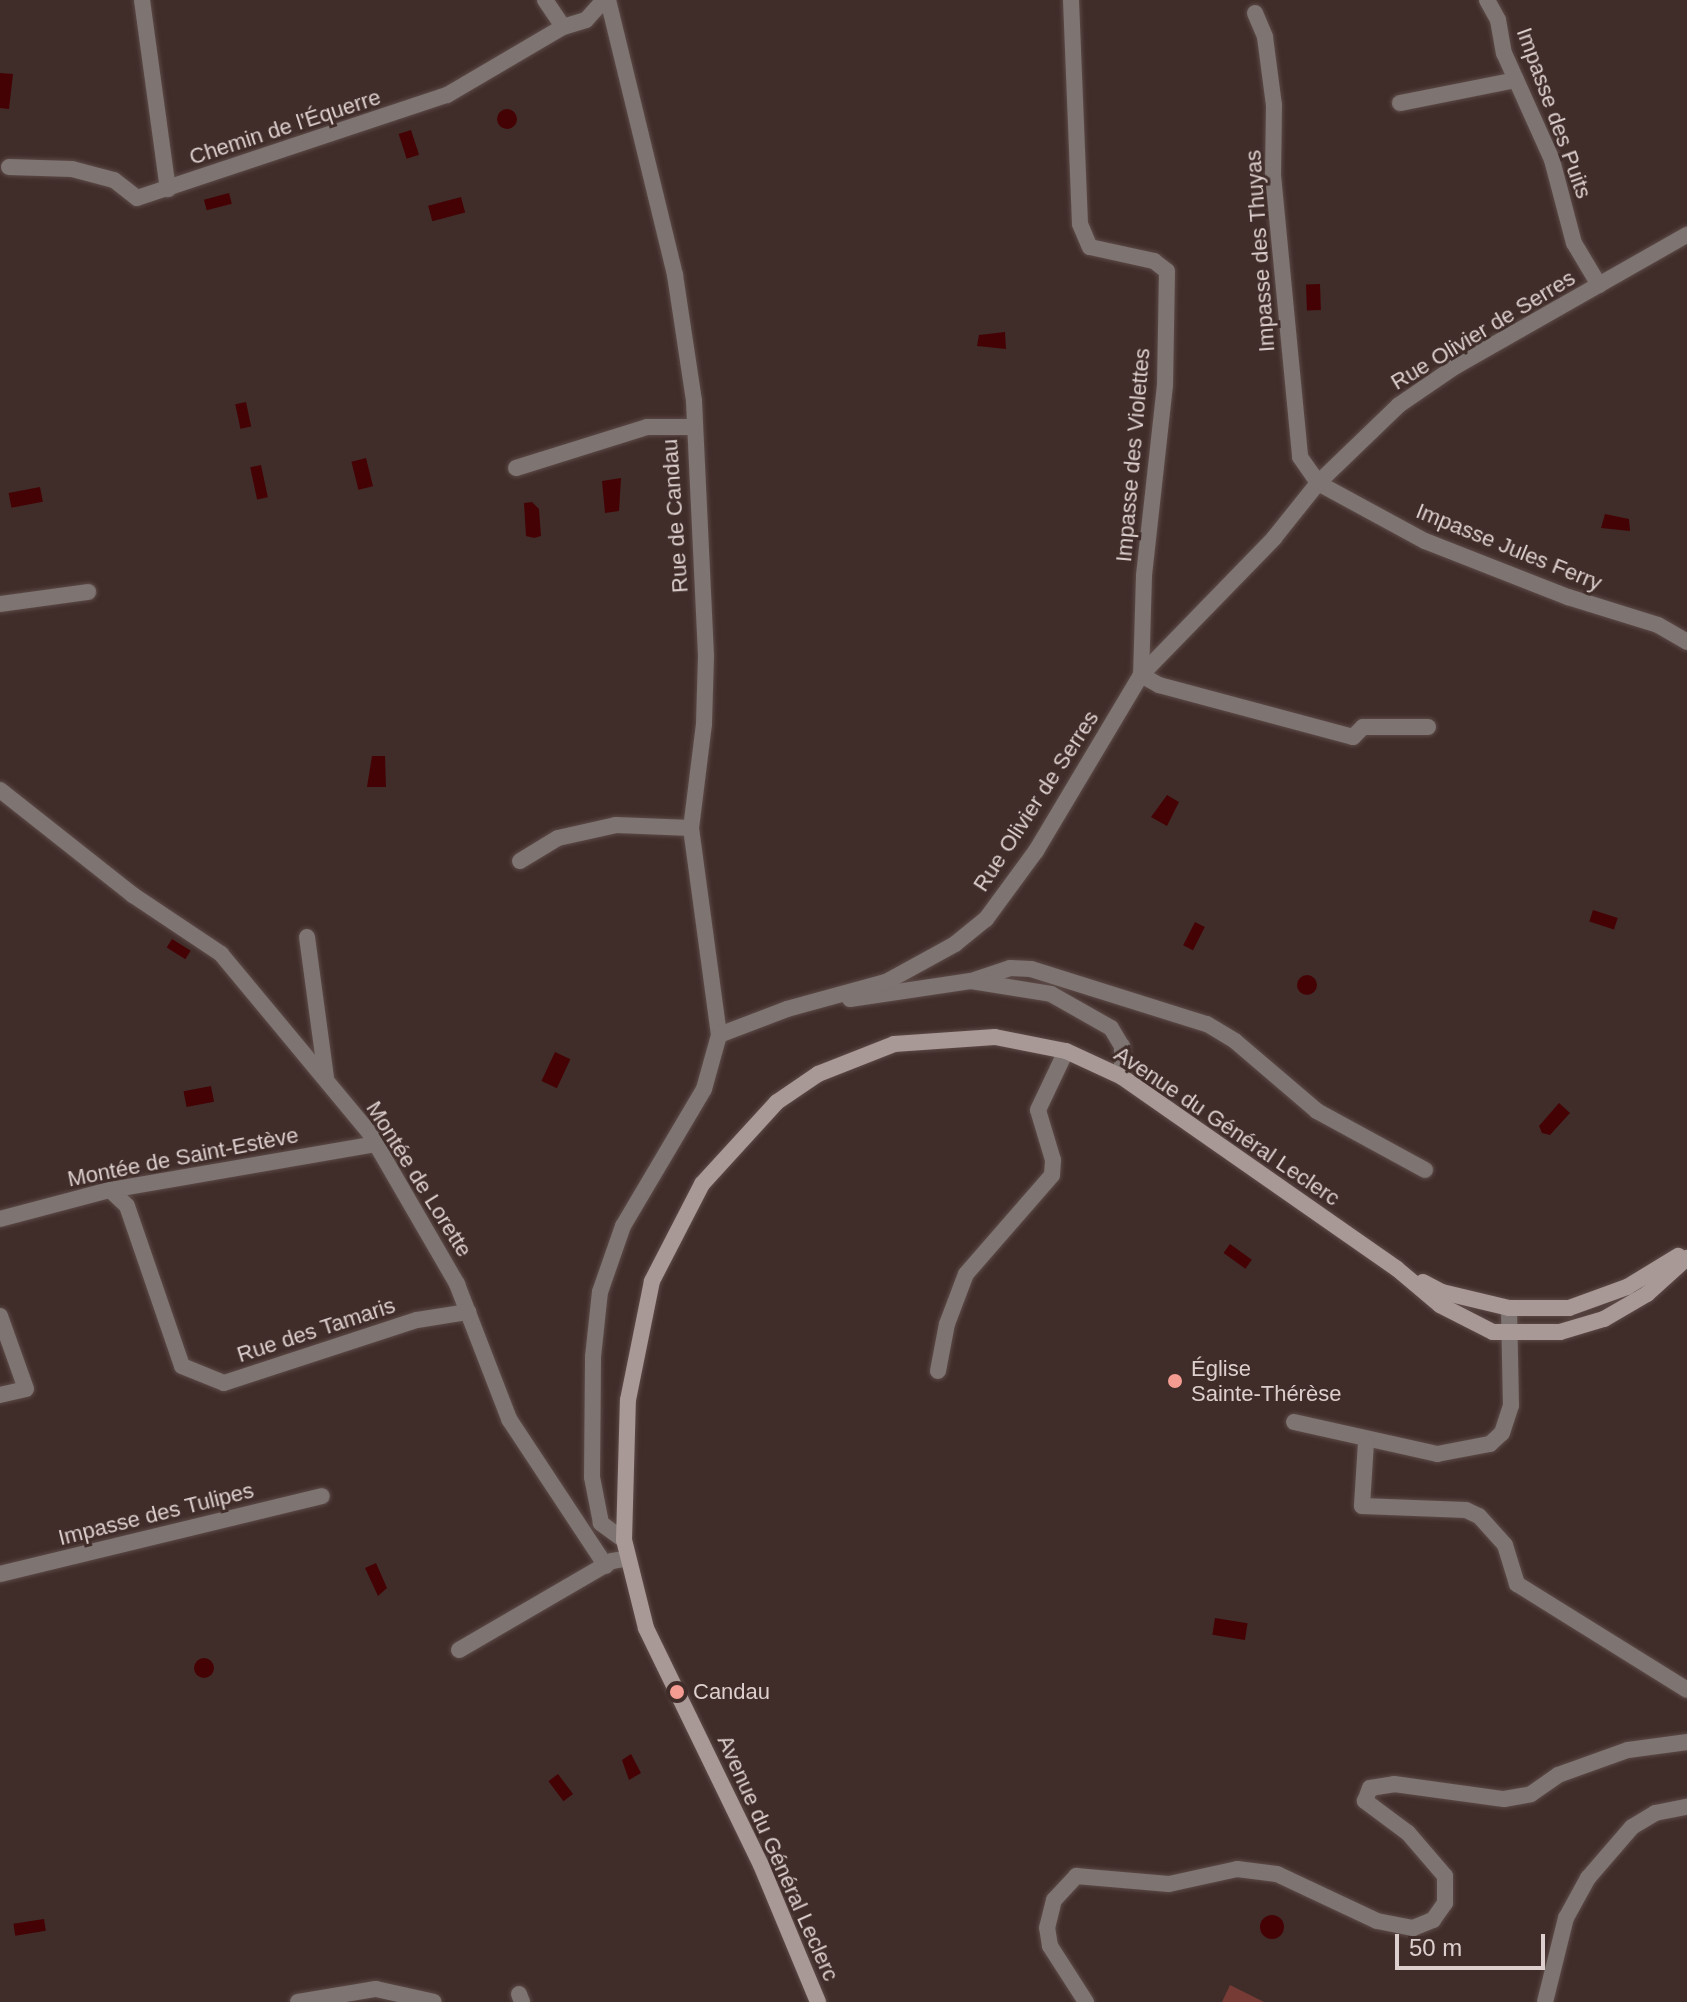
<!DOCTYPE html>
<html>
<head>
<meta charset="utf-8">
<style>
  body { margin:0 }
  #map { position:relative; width:1687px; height:2002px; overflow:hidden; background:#402d2a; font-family:Helvetica,sans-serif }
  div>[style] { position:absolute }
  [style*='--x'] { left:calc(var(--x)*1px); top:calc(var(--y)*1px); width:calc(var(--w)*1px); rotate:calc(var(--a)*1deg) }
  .green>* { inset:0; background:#763b35 }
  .water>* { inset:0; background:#450204; transform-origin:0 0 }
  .round { border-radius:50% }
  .roads { filter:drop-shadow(0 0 2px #5c4a47) drop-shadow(0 0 2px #5c4a47) }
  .minor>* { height:16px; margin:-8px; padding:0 8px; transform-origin:8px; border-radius:8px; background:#7e7472 }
  .secondary>* { height:16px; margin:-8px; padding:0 8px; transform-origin:8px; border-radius:8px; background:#a89896 }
  .dots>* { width:22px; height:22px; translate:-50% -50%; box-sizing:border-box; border:4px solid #402d2a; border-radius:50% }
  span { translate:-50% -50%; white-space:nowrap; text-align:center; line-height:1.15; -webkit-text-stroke:6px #402d2a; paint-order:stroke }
  .street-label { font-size:22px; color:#dccfcd }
  .poi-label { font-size:22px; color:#dccfcd }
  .left { translate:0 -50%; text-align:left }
  .scale { position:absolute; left:1395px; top:1934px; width:150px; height:36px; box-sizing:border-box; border:4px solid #dccfcd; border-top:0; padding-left:10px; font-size:24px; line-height:28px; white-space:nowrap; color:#dccfcd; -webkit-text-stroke:6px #402d2a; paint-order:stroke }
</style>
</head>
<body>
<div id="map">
  <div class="green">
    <i style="clip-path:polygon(1230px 1985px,1264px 2002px,1222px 2002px)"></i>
  </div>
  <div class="water">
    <i style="clip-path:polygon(0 73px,13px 74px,9px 109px,0 108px)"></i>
    <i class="round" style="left:497px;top:109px;width:20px;height:20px"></i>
    <i style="left:411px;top:130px;width:26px;height:13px;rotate:72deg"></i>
    <i style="left:229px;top:193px;width:11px;height:26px;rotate:75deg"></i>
    <i style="left:461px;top:197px;width:16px;height:34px;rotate:75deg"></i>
    <i style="left:1320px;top:284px;width:26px;height:14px;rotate:88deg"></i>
    <i style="clip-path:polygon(1005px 332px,1006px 349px,977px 346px,979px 335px)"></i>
    <i style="left:246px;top:402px;width:25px;height:11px;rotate:78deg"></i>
    <i style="left:366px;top:458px;width:29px;height:15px;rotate:76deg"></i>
    <i style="left:261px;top:465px;width:33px;height:11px;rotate:78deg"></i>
    <i style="clip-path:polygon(621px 478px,619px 511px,605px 513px,602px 481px)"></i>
    <i style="left:40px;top:487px;width:15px;height:32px;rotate:79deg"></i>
    <i style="clip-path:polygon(532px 502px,539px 509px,541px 536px,534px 538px,526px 536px,524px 503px)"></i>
    <i style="clip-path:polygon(1605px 514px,1629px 519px,1630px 531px,1601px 528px)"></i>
    <i style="clip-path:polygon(372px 756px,385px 756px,386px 787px,367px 787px)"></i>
    <i style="clip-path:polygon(1167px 795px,1179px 802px,1167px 826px,1151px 817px)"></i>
    <i style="left:1593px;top:910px;width:26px;height:12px;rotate:18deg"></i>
    <i style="left:1195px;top:922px;width:11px;height:26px;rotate:27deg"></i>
    <i style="left:172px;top:939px;width:22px;height:10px;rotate:32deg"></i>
    <i class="round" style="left:1297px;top:975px;width:20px;height:20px"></i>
    <i style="left:555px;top:1052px;width:17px;height:32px;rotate:25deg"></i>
    <i style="left:211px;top:1086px;width:16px;height:28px;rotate:79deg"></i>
    <i style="clip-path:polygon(1559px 1103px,1570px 1113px,1550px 1135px,1542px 1133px,1539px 1126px)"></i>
    <i style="left:1230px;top:1244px;width:27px;height:11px;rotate:36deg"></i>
    <i style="clip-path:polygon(376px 1563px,387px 1588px,378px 1596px,365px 1568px)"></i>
    <i style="left:1215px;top:1618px;width:33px;height:17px;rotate:9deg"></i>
    <i class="round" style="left:194px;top:1658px;width:20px;height:20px"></i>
    <i style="clip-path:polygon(631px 1754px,641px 1773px,629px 1780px,622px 1760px)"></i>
    <i style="left:558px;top:1774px;width:25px;height:12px;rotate:53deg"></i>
    <i class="round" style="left:1260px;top:1915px;width:24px;height:24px"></i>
    <i style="left:44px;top:1919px;width:12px;height:31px;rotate:81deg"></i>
  </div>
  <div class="roads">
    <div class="minor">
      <i style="--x:142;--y:0;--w:191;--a:82.2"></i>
      <i style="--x:545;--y:0;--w:32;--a:56"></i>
      <i style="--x:563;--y:27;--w:24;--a:-17"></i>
      <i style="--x:586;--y:20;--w:27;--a:-48"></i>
      <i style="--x:608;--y:0;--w:283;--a:76.3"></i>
      <i style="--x:675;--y:275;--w:127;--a:81.4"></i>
      <i style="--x:694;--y:401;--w:255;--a:87.3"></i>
      <i style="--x:706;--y:656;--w:68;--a:91.7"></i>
      <i style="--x:704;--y:724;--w:105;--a:97.1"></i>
      <i style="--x:691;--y:828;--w:209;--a:82.3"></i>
      <i style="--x:1071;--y:0;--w:224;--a:87.7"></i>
      <i style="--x:1080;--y:224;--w:25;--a:67"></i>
      <i style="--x:1090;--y:247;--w:66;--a:12.3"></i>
      <i style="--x:1154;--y:261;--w:16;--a:38"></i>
      <i style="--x:1167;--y:271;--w:114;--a:91"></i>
      <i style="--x:1165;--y:385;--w:192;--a:96.3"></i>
      <i style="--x:1144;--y:576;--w:99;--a:91.7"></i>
      <i style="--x:1141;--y:675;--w:21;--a:29"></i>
      <i style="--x:1159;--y:685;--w:201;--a:15"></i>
      <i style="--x:1353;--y:737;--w:14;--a:-45"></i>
      <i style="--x:1363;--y:727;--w:65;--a:0"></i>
      <i style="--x:1487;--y:0;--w:23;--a:61"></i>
      <i style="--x:1498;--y:20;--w:34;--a:80"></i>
      <i style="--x:1504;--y:53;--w:117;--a:65.8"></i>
      <i style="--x:1552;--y:160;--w:86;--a:75.2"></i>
      <i style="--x:1574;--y:243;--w:49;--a:59.2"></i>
      <i style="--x:1255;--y:13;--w:26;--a:67"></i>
      <i style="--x:1265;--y:37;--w:69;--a:82.5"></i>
      <i style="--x:1274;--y:105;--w:70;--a:90.8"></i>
      <i style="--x:1273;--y:175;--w:283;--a:84.5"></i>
      <i style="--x:1300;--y:457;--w:32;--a:55"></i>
      <i style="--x:1318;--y:483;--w:122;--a:28.5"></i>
      <i style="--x:1425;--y:541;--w:154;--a:21.4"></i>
      <i style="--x:1568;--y:597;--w:94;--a:17.3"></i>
      <i style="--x:1658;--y:625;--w:34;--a:30"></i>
      <i style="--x:1400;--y:103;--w:118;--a:-11.2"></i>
      <i style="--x:9;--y:167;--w:63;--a:1.8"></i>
      <i style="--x:72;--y:169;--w:43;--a:14.7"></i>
      <i style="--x:114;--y:180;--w:29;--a:38"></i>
      <i style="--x:137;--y:198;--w:327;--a:-18.4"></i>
      <i style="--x:447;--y:95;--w:134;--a:-30.4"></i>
      <i style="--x:516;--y:468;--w:137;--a:-17.4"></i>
      <i style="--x:647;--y:427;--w:45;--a:0"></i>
      <i style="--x:0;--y:604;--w:89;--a:-7.8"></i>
      <i style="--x:0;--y:790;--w:169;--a:38.3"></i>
      <i style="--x:133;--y:895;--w:106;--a:33.8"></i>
      <i style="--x:221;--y:954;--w:231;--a:50.3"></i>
      <i style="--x:369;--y:1132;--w:176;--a:59.9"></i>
      <i style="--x:457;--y:1284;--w:145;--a:68.9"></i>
      <i style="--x:509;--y:1419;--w:176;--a:56.6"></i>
      <i style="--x:520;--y:861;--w:44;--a:-31.2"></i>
      <i style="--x:558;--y:838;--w:59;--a:-12.6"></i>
      <i style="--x:616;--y:825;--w:75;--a:2.3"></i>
      <i style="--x:307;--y:937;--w:142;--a:82.3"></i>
      <i style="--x:971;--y:981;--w:41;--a:-18.4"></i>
      <i style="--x:1010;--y:968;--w:21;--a:3"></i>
      <i style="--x:1031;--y:969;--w:184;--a:17.4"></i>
      <i style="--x:1207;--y:1024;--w:33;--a:31"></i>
      <i style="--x:1235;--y:1041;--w:108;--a:40.5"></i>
      <i style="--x:1317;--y:1111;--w:123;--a:28.6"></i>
      <i style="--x:850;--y:999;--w:122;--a:-8.5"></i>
      <i style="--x:971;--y:981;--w:81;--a:9.2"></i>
      <i style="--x:1051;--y:994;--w:69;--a:29.5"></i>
      <i style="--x:1111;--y:1028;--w:21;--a:59"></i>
      <i style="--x:1122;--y:1046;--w:31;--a:90"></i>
      <i style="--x:110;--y:1190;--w:23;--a:43"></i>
      <i style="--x:127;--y:1206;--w:169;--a:71"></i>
      <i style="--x:182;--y:1366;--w:45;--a:22"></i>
      <i style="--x:224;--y:1383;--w:203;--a:-18.1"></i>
      <i style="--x:417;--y:1320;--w:52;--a:-8.9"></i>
      <i style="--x:0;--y:1219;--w:114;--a:-14.8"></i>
      <i style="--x:110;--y:1190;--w:270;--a:-9.8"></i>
      <i style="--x:0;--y:1316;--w:77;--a:70.4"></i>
      <i style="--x:26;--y:1389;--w:27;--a:167"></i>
      <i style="--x:938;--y:1371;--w:48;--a:-79.2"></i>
      <i style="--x:947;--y:1324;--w:53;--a:-69.2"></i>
      <i style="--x:966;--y:1274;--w:131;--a:-49"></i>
      <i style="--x:1052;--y:1175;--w:15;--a:-86"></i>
      <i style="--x:1053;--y:1160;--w:52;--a:-106.7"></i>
      <i style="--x:1038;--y:1110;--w:65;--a:-64.6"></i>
      <i style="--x:1294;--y:1422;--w:147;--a:12.6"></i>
      <i style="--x:1437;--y:1454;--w:54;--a:-10.7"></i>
      <i style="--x:1490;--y:1444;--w:16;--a:-43"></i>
      <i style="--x:1502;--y:1433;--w:29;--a:-72"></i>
      <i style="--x:1511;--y:1405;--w:97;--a:-91.2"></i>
      <i style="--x:1366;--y:1442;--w:64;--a:93.6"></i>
      <i style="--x:1362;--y:1506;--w:104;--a:2.2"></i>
      <i style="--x:1466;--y:1510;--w:14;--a:25"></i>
      <i style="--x:1479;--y:1516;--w:39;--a:48"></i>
      <i style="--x:1505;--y:1545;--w:41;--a:72.9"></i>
      <i style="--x:1517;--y:1584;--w:200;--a:31.9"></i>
      <i style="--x:624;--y:1540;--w:29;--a:-144"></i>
      <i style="--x:601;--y:1523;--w:47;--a:-101.1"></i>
      <i style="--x:592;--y:1477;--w:120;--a:-89.5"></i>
      <i style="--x:593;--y:1357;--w:65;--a:-83.9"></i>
      <i style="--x:600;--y:1292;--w:70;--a:-70.8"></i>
      <i style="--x:623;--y:1226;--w:159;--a:-59.4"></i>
      <i style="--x:704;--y:1089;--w:56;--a:-74.5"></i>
      <i style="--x:719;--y:1035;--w:73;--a:-20.9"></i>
      <i style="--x:787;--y:1009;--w:103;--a:-15.3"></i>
      <i style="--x:886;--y:982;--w:79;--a:-28.8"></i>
      <i style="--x:955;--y:944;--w:40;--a:-39"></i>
      <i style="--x:986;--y:919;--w:84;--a:-53.7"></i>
      <i style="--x:1036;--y:851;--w:205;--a:-59.2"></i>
      <i style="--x:1141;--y:675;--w:191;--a:-45.8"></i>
      <i style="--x:1274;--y:538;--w:70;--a:-51.3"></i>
      <i style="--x:1318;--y:483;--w:112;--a:-43.9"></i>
      <i style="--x:1399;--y:405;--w:69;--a:-34.4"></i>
      <i style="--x:1456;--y:366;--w:266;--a:-29.6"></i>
      <i style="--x:0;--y:1574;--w:331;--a:-13.6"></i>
      <i style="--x:459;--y:1650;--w:177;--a:-30.2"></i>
      <i style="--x:612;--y:1561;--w:13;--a:-9"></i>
      <i style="--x:519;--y:1994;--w:9;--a:69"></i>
      <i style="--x:298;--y:2002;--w:79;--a:-9.5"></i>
      <i style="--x:376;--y:1989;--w:59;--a:12.6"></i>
      <i style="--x:1086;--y:2002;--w:67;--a:-122.7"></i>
      <i style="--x:1050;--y:1946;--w:18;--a:-99"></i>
      <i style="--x:1047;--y:1928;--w:29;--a:-76"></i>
      <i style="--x:1054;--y:1900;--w:33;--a:-47"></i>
      <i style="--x:1076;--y:1876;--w:93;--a:4.9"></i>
      <i style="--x:1169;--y:1884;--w:70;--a:-12.4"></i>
      <i style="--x:1237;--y:1869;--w:40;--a:7.1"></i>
      <i style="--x:1277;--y:1874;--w:110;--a:25.2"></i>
      <i style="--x:1377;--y:1921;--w:37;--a:11"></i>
      <i style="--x:1413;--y:1928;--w:22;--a:-22"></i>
      <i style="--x:1433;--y:1920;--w:21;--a:-55"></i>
      <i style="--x:1445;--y:1903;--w:27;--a:-90"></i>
      <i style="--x:1445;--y:1876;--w:57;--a:-130.7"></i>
      <i style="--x:1408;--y:1833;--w:54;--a:-143.3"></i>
      <i style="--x:1365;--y:1801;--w:14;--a:-69"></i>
      <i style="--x:1370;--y:1788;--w:24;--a:-9"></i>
      <i style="--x:1394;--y:1784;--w:111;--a:7.8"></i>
      <i style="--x:1504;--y:1799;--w:27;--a:-10"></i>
      <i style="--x:1531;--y:1794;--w:33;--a:-35"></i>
      <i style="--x:1558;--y:1775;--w:74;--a:-19.7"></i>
      <i style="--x:1628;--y:1750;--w:60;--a:-7.7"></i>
      <i style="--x:1545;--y:2002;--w:87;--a:-76"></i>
      <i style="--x:1566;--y:1918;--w:46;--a:-61.2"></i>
      <i style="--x:1588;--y:1878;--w:67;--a:-49.2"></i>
      <i style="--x:1632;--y:1827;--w:27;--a:-31"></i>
      <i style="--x:1655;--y:1813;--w:33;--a:-11"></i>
    </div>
    <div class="secondary">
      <i style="--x:1423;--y:1282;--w:21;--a:28"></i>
      <i style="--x:1442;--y:1292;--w:69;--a:13.4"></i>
      <i style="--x:1509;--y:1308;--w:60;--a:0"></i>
      <i style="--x:1569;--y:1308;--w:62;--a:-19.9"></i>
      <i style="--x:1627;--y:1287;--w:60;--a:-31.3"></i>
      <i style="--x:818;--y:2002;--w:148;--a:-112.6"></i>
      <i style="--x:761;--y:1865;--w:263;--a:-115.9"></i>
      <i style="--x:646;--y:1628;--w:91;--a:-104"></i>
      <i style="--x:624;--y:1540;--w:140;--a:-88.4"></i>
      <i style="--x:628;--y:1400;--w:121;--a:-78.6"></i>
      <i style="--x:652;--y:1281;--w:109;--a:-62.7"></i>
      <i style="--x:702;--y:1184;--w:111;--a:-47.6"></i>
      <i style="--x:777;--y:1102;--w:50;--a:-34.3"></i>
      <i style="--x:818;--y:1074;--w:82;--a:-21.5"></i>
      <i style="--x:894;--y:1044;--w:101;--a:-4"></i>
      <i style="--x:995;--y:1037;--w:72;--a:11.2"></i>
      <i style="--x:1066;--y:1051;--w:62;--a:24.9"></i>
      <i style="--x:1122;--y:1077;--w:334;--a:34.9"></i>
      <i style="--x:1396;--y:1268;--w:57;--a:40.1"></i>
      <i style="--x:1440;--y:1305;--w:59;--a:27"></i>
      <i style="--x:1493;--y:1332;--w:67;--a:0"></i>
      <i style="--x:1560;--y:1332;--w:46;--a:-16.5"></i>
      <i style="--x:1604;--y:1319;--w:50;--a:-30.2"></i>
      <i style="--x:1647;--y:1294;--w:54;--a:-42"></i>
    </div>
  </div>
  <div class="dots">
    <i style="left:1175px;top:1381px;background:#f59c92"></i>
    <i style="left:677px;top:1692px;background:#f59c92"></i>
  </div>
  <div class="street-label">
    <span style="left:1554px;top:113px;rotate:70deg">Impasse des Puits</span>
    <span style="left:285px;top:127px;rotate:-18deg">Chemin de l'Équerre</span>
    <span style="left:1260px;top:251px;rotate:-94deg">Impasse des Thuyas</span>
    <span style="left:1483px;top:330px;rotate:-31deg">Rue Olivier de Serres</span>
    <span style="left:1133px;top:455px;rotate:-85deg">Impasse des Violettes</span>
    <span style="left:675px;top:516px;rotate:-94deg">Rue de Candau</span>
    <span style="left:1509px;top:547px;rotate:22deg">Impasse Jules Ferry</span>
    <span style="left:1036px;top:801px;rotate:-57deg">Rue Olivier de Serres</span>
    <span style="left:1227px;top:1126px;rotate:34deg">Avenue du Général Leclerc</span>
    <span style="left:183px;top:1157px;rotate:-11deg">Montée de Saint-Estève</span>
    <span style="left:419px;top:1179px;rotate:58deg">Montée de Lorette</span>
    <span style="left:316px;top:1330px;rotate:-18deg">Rue des Tamaris</span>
    <span style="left:156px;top:1514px;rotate:-14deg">Impasse des Tulipes</span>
    <span style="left:778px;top:1858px;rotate:66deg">Avenue du Général Leclerc</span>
  </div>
  <div class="poi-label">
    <span class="left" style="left:1191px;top:1381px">Église<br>Sainte-Thérèse</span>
    <span class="left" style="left:693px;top:1692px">Candau</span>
  </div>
  <div class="scale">50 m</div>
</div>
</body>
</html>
